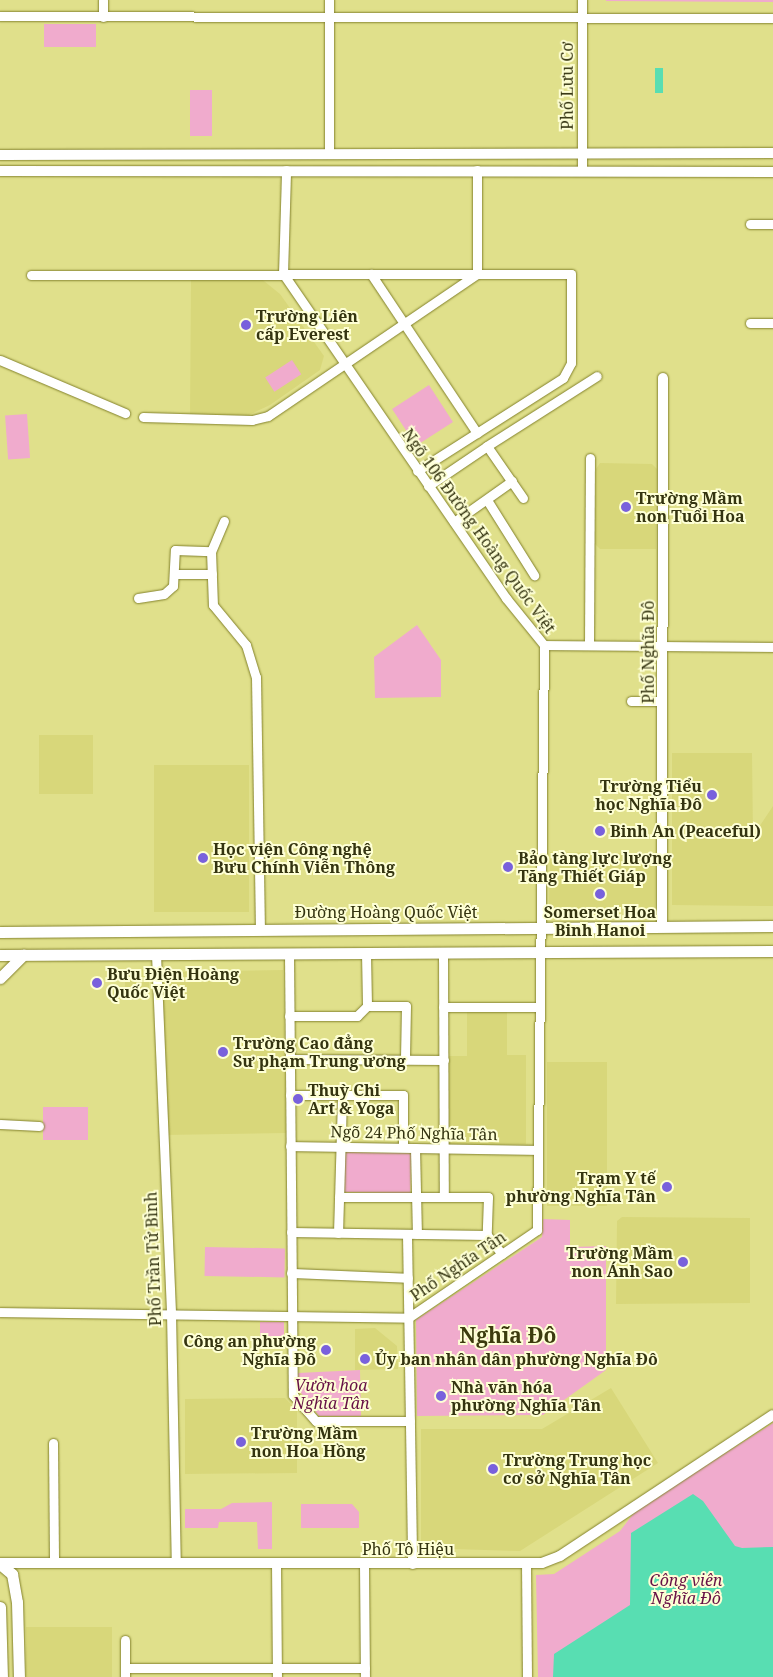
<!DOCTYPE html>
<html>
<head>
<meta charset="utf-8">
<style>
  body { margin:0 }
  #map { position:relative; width:773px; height:1677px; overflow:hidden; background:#e0e08b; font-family:"Noto Serif",serif }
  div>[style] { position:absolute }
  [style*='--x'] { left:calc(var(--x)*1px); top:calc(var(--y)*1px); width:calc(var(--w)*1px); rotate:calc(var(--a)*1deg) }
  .built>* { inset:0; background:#d8d77a; transform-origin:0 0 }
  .green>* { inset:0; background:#f0abcd; transform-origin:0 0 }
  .water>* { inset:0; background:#58deb2; transform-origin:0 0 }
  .roads { filter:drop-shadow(0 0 1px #83822c) drop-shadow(0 0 1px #83822c) }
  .minor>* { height:9px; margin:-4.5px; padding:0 4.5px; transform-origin:4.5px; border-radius:4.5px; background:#fff }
  .tertiary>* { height:10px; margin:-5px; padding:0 5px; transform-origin:5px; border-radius:5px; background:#fff }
  .secondary>* { height:11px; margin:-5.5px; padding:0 5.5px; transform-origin:5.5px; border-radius:5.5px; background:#fff }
  .dots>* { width:14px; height:14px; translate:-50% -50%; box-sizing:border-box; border:2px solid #feffd5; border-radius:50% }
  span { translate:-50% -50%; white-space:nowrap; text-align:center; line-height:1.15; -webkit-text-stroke:4px #feffd5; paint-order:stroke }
  .street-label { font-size:16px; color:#343410 }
  .poi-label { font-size:16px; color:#343410; font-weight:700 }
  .left { translate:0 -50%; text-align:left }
  .right { translate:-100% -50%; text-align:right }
  .park-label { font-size:16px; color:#671146; font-style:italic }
  .district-label { font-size:21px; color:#3c3b0e; font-weight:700 }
</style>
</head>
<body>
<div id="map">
  <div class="built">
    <i style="clip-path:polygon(259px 277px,280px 294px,324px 356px,320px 370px,270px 405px,249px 415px,190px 415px,191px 279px)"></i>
    <i style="clip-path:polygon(600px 463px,652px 464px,657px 469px,656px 549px,600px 549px,595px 544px,596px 469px)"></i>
    <i style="left:39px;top:735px;width:54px;height:59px"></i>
    <i style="clip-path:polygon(672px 753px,752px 753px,753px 836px,773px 806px,773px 906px,672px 905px)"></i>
    <i style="left:249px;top:765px;width:147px;height:95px;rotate:90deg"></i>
    <i style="left:550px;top:852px;width:106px;height:56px;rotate:1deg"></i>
    <i style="left:149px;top:969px;width:28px;height:24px;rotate:90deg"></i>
    <i style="left:283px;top:970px;width:163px;height:122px;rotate:89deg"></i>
    <i style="clip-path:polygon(467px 1011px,507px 1012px,507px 1055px,526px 1055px,526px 1144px,448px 1144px,448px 1056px,467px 1056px)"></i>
    <i style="left:547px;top:1062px;width:60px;height:144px"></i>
    <i style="clip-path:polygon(622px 1217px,750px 1218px,750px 1303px,616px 1304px,617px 1221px)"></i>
    <i style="clip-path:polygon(375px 1328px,397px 1346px,398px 1369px,355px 1370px,355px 1329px)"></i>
    <i style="clip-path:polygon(611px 1388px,658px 1463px,520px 1551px,421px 1548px,421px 1429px,542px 1429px)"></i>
    <i style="clip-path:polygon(285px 1398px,297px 1411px,297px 1473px,185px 1474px,185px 1399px)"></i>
    <i style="left:26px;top:1627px;width:86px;height:50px"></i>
  </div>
  <div class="green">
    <i style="clip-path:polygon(606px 0,773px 0,773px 2px,606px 1px)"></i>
    <i style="left:44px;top:24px;width:52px;height:23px"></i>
    <i style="left:190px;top:90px;width:22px;height:46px"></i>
    <i style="left:292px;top:360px;width:17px;height:32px;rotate:57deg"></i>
    <i style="left:429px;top:385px;width:44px;height:44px;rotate:57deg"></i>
    <i style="left:27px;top:414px;width:44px;height:22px;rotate:86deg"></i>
    <i style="clip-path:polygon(417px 625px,441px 660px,441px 697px,375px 698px,374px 657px)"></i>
    <i style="left:43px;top:1107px;width:45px;height:33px"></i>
    <i style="left:344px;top:1152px;width:67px;height:40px;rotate:1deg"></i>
    <i style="clip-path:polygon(543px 1219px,570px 1220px,570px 1247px,606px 1246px,606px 1370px,543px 1415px,417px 1416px,416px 1320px,542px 1237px)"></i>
    <i style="left:205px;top:1247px;width:80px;height:29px;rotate:1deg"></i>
    <i style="left:260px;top:1322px;width:24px;height:21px"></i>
    <i style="clip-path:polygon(360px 1370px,361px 1416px,319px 1416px,298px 1389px,298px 1373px)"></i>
    <i style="clip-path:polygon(773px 1423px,773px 1677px,538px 1677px,536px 1575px,554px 1574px,620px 1531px,637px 1509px)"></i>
    <i style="clip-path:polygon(272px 1502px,272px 1549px,258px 1549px,257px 1522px,219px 1522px,218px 1528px,185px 1528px,185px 1509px,221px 1509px,232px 1503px)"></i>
    <i style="clip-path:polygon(301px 1504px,352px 1504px,359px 1512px,359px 1528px,301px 1528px)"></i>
  </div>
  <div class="water">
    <i style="left:655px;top:68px;width:8px;height:25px"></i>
    <i style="clip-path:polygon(693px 1494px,703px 1501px,735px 1546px,742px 1548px,773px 1547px,773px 1677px,553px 1677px,554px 1654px,630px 1605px,631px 1533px)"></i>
  </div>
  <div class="roads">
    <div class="minor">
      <i style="--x:103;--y:0;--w:17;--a:90"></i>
      <i style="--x:329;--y:0;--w:154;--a:90"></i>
      <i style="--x:0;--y:16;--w:773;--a:0.15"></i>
      <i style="--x:582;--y:171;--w:171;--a:-90"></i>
      <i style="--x:750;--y:224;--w:23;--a:0"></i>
      <i style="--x:371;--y:274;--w:191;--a:56.3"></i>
      <i style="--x:31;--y:275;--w:540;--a:-0.11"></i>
      <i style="--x:571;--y:274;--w:89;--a:90"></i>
      <i style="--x:571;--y:363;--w:17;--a:118"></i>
      <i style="--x:563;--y:378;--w:173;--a:147.5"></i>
      <i style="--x:750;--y:323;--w:23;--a:0"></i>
      <i style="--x:0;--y:360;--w:136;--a:23"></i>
      <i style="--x:143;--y:417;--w:109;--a:1.6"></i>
      <i style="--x:252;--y:420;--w:16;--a:-14"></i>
      <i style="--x:268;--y:416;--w:253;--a:-34.2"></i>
      <i style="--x:477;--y:274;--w:104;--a:-90"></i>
      <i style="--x:428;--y:486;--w:71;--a:-34.1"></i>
      <i style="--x:523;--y:498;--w:63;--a:-124.7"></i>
      <i style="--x:487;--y:446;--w:130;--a:-32.5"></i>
      <i style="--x:487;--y:500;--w:89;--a:57.9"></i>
      <i style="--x:224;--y:521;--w:33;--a:113"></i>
      <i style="--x:211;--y:551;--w:54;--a:87.9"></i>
      <i style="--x:213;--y:605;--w:52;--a:50.5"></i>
      <i style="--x:246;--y:645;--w:34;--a:73"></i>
      <i style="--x:256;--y:677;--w:252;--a:89.1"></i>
      <i style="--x:454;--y:522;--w:71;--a:-35.3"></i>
      <i style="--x:174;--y:574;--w:38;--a:0"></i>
      <i style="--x:138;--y:598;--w:26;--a:-9"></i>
      <i style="--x:164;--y:594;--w:12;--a:-42"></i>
      <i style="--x:173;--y:586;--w:36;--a:-87"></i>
      <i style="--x:175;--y:550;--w:36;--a:2"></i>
      <i style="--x:544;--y:645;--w:229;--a:0.5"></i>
      <i style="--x:589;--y:645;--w:187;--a:-89.7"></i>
      <i style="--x:631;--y:701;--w:31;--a:0"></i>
      <i style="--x:443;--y:952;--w:245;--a:89.8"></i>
      <i style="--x:366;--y:953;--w:53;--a:88.9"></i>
      <i style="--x:156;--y:954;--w:359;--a:87.6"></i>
      <i style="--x:171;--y:1313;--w:250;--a:88.9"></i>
      <i style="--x:289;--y:954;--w:441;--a:89.5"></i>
      <i style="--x:293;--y:1395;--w:35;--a:49"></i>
      <i style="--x:316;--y:1421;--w:94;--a:0"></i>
      <i style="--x:443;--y:1007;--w:96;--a:0"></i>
      <i style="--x:289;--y:1016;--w:68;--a:0"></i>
      <i style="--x:357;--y:1016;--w:14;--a:-45"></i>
      <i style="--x:367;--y:1006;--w:39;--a:0"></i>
      <i style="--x:406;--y:1006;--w:54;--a:91.1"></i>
      <i style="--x:289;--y:1059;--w:155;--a:0.4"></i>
      <i style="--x:290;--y:1095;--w:113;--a:0"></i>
      <i style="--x:403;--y:1095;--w:52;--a:90"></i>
      <i style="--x:0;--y:1124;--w:39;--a:3"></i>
      <i style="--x:290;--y:1146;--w:247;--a:0.9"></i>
      <i style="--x:415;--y:1148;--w:86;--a:88.7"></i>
      <i style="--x:339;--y:1197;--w:149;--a:0"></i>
      <i style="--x:488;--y:1197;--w:38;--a:92"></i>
      <i style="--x:487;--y:1235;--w:24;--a:52"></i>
      <i style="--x:291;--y:1232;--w:196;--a:0.9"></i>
      <i style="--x:338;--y:1233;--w:138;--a:-88.3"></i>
      <i style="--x:407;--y:1234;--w:330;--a:89.1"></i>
      <i style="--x:291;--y:1273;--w:117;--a:2.4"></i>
      <i style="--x:0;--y:1312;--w:408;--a:0.8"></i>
      <i style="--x:408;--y:1318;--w:156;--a:-34.3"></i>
      <i style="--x:537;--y:1230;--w:585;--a:-89.31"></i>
      <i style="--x:544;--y:645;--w:60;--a:-129"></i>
      <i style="--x:506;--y:598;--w:393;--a:-124.5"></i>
      <i style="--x:283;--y:274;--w:104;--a:-88.3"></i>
      <i style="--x:53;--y:1443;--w:119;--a:89.5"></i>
      <i style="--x:276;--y:1563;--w:114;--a:89.5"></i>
      <i style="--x:526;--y:1563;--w:114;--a:89.5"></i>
      <i style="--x:364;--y:1565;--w:112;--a:89.5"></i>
      <i style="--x:125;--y:1668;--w:240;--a:0"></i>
      <i style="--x:125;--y:1677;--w:37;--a:-90"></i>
    </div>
    <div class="tertiary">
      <i style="--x:0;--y:155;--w:773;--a:-0.15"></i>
      <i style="--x:0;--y:171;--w:773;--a:0.07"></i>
      <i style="--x:662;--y:926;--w:548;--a:-89.9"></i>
      <i style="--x:0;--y:1563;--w:542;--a:0"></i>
      <i style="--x:542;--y:1563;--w:19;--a:-21"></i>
      <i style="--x:560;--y:1556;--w:255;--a:-33.5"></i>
    </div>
    <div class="secondary">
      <i style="--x:0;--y:932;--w:773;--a:-0.44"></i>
      <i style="--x:0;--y:955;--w:773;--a:-0.3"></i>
      <i style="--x:0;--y:978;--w:33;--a:-45"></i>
      <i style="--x:0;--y:1564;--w:16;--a:40"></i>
      <i style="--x:12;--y:1574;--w:28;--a:80"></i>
      <i style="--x:17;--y:1602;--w:75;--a:88.5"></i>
      <i style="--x:0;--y:1607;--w:70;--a:88.4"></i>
    </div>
  </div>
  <div class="dots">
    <i style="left:246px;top:325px;background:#7961dc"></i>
    <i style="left:626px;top:507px;background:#7961dc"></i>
    <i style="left:712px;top:795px;background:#7961dc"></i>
    <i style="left:600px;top:831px;background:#7961dc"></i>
    <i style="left:203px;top:858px;background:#7961dc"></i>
    <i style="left:508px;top:867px;background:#7961dc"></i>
    <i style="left:600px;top:894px;background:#7961dc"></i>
    <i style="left:97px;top:983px;background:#7961dc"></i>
    <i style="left:223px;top:1052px;background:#7961dc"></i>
    <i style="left:298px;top:1099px;background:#7961dc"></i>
    <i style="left:667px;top:1187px;background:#7961dc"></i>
    <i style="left:683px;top:1262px;background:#7961dc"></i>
    <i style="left:326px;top:1350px;background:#7961dc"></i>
    <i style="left:365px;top:1359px;background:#7961dc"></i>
    <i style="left:441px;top:1396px;background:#7961dc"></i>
    <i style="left:241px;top:1442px;background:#7961dc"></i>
    <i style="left:493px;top:1469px;background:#7961dc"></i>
  </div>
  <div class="street-label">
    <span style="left:567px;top:86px;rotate:-90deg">Phố Lưu Cơ</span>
    <span style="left:479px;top:531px;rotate:54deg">Ngõ 106 Đường Hoàng Quốc Việt</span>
    <span style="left:648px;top:652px;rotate:-90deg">Phố Nghĩa Đô</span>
    <span style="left:386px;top:912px">Đường Hoàng Quốc Việt</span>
    <span style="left:414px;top:1133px;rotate:1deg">Ngõ 24 Phố Nghĩa Tân</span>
    <span style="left:153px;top:1259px;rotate:-92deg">Phố Trần Tử Bình</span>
    <span style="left:458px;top:1266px;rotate:-34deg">Phố Nghĩa Tân</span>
    <span style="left:408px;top:1549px">Phố Tô Hiệu</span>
  </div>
  <div class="poi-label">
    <span class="left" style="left:256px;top:325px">Trường Liên<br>cấp Everest</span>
    <span class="left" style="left:636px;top:507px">Trường Mầm<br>non Tuổi Hoa</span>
    <span class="right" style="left:702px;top:795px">Trường Tiểu<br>học Nghĩa Đô</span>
    <span class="left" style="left:610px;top:831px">Binh An (Peaceful)</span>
    <span class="left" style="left:213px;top:858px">Học viện Công nghệ<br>Bưu Chính Viễn Thông</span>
    <span class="left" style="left:518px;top:867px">Bảo tàng lực lượng<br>Tăng Thiết Giáp</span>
    <span style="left:600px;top:921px">Somerset Hoa<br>Binh Hanoi</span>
    <span class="left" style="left:107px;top:983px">Bưu Điện Hoàng<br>Quốc Việt</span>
    <span class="left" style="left:233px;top:1052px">Trường Cao đẳng<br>Sư phạm Trung ương</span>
    <span class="left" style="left:308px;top:1099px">Thuỳ Chi<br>Art &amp; Yoga</span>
    <span class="right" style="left:656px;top:1187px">Trạm Y tế<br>phường Nghĩa Tân</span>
    <span class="right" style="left:673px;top:1262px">Trường Mầm<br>non Ánh Sao</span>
    <span class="right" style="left:316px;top:1350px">Công an phường<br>Nghĩa Đô</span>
    <span class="left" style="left:375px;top:1359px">Ủy ban nhân dân phường Nghĩa Đô</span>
    <span class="left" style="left:451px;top:1396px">Nhà văn hóa<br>phường Nghĩa Tân</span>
    <span class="left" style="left:251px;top:1442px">Trường Mầm<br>non Hoa Hồng</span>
    <span class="left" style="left:503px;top:1469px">Trường Trung học<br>cơ sở Nghĩa Tân</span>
  </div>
  <div class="park-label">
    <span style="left:331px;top:1394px">Vườn hoa<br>Nghĩa Tân</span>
    <span style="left:686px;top:1589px">Công viên<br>Nghĩa Đô</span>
  </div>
  <div class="district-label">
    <span style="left:508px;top:1335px">Nghĩa Đô</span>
  </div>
</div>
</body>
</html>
